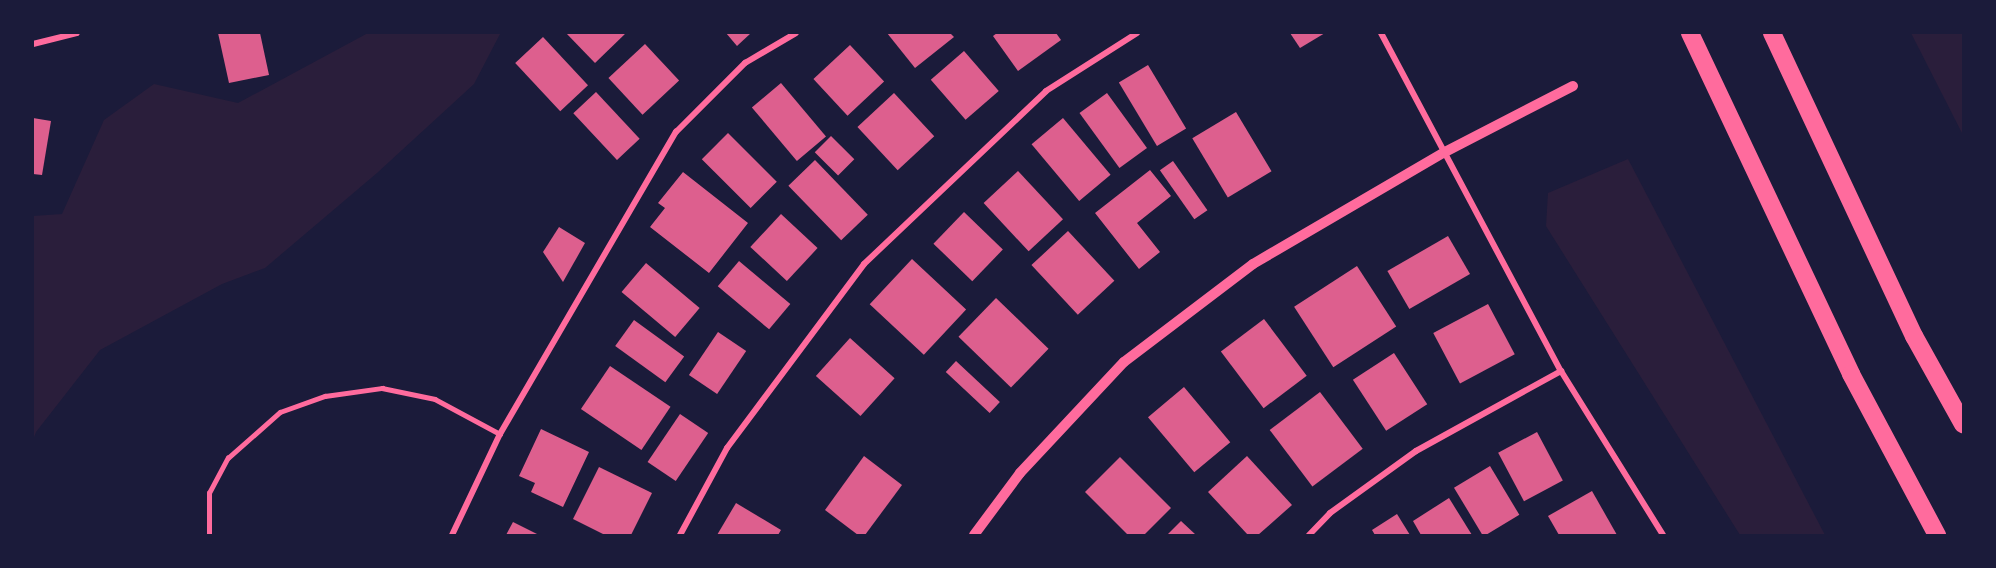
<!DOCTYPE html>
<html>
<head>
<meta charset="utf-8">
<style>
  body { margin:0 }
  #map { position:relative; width:1996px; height:568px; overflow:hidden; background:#1b1b3a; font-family:"Space Grotesk",sans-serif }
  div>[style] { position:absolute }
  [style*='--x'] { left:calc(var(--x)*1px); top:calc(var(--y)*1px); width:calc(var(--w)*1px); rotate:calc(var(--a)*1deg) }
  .green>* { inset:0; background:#2a1e3b }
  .building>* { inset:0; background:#dd5f8e; transform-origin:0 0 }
  .service>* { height:4.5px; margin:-2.25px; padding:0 2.25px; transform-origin:2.25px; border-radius:2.25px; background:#ff6b9d }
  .minor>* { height:6px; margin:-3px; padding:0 3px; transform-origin:3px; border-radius:3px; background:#ff6b9d }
  .tertiary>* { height:10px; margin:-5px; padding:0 5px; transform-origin:5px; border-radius:5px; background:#ff6b9d }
  .motorway>* { height:18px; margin:-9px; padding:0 9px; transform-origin:9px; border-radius:9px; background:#ff6b9d }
  span { translate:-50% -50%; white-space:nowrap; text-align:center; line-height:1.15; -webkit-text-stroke:6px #1b1b3a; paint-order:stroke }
  .frame { position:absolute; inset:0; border:34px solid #1b1b3a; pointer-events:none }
</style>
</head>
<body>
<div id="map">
  <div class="green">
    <i style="clip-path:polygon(368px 33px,500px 34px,474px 84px,377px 173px,265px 268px,222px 284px,100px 350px,36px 432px,33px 440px,33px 216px,62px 214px,104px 120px,154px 84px,238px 103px)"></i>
    <i style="clip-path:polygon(1911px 33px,1963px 33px,1963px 135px)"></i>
    <i style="clip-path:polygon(1628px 159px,1825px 535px,1740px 535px,1546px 226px,1548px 193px)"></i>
  </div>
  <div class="building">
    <i style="clip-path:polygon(218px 33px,260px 33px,269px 75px,229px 83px)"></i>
    <i style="clip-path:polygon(566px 33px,626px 33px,595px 63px)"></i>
    <i style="clip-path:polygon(726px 33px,751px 33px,737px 46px)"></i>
    <i style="clip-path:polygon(887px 33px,950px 33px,954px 37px,915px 68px)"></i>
    <i style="clip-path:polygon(997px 33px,1056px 33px,1061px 40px,1018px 71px,993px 36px)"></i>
    <i style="clip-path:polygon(1290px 33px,1325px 33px,1300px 48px)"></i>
    <i style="left:543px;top:37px;width:66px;height:38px;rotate:47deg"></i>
    <i style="left:645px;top:44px;width:50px;height:50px;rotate:47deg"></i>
    <i style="left:850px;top:45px;width:50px;height:50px;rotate:47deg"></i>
    <i style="left:964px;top:51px;width:53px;height:44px;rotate:49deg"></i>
    <i style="left:1148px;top:65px;width:74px;height:34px;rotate:59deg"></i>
    <i style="left:781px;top:83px;width:70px;height:38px;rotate:50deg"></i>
    <i style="left:596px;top:92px;width:64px;height:31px;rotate:47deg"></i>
    <i style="left:894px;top:93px;width:59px;height:50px;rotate:47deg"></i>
    <i style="left:1107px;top:93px;width:68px;height:34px;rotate:54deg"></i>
    <i style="left:1236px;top:112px;width:69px;height:51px;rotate:59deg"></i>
    <i style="clip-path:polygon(33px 118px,51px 121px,42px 175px,33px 174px)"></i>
    <i style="left:1063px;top:118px;width:74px;height:41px;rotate:50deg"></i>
    <i style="left:728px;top:133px;width:69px;height:37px;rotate:45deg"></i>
    <i style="left:831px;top:136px;width:33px;height:23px;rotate:45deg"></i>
    <i style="left:815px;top:160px;width:76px;height:37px;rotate:46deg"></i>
    <i style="left:1173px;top:161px;width:60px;height:16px;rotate:55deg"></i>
    <i style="clip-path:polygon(1150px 170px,1171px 196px,1137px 223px,1160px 252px,1139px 269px,1095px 213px)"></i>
    <i style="left:1018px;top:171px;width:66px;height:47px;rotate:47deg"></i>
    <i style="clip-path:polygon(683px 172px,748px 223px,709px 273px,650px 227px,665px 208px,658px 203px)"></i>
    <i style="left:964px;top:212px;width:54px;height:44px;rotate:44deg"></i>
    <i style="left:781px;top:214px;width:50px;height:45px;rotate:43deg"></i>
    <i style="clip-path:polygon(559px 227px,585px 243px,563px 282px,543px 252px)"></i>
    <i style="left:1068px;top:231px;width:68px;height:50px;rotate:47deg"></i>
    <i style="left:1448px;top:236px;width:44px;height:70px;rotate:60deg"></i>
    <i style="left:912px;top:259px;width:74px;height:62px;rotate:43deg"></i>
    <i style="left:739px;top:261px;width:67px;height:33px;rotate:40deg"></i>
    <i style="left:646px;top:263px;width:70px;height:38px;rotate:40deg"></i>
    <i style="left:1357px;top:266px;width:72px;height:75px;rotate:57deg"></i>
    <i style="left:996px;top:298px;width:73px;height:54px;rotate:44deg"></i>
    <i style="left:1488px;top:304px;width:57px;height:62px;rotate:62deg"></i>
    <i style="left:1264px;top:319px;width:71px;height:54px;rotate:53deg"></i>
    <i style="left:634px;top:320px;width:62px;height:32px;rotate:36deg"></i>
    <i style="left:718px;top:332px;width:34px;height:52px;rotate:34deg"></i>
    <i style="left:850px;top:338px;width:60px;height:51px;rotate:42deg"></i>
    <i style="left:1394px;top:353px;width:61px;height:49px;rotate:57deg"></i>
    <i style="left:956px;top:361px;width:60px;height:15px;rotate:43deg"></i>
    <i style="left:610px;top:366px;width:73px;height:52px;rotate:34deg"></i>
    <i style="left:1184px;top:387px;width:72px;height:47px;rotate:50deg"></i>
    <i style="left:1320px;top:392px;width:71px;height:63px;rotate:53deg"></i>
    <i style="left:680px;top:414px;width:34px;height:58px;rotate:34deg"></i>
    <i style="clip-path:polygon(541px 429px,589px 452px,563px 507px,531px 492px,535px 483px,519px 476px)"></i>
    <i style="left:1537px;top:432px;width:55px;height:44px;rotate:62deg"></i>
    <i style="clip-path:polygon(864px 456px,902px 485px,865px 535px,858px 535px,825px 510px)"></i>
    <i style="clip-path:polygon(1247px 456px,1292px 505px,1258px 535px,1248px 535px,1208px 492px)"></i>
    <i style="clip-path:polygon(1120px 457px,1171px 508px,1144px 535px,1128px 535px,1085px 492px)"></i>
    <i style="left:1490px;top:466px;width:57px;height:42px;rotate:59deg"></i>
    <i style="clip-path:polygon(599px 467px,652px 493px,631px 535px,605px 535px,573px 519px)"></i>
    <i style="clip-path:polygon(1592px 491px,1617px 535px,1559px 535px,1548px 516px)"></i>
    <i style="clip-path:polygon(1449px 498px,1472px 535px,1421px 535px,1413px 521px)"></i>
    <i style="clip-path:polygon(736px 503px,781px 530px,778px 535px,717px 535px)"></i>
    <i style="clip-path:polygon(1397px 514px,1410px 535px,1375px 535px,1372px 530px)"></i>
    <i style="clip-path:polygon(1181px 521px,1196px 535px,1167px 535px)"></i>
    <i style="clip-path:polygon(513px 522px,539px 535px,506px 535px)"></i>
  </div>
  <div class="service">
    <i style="--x:209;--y:535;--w:42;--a:-90"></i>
    <i style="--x:209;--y:493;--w:40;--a:-62"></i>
    <i style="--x:228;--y:458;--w:69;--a:-41.5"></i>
    <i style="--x:280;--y:412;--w:48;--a:-19.6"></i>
    <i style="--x:325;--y:396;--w:58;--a:-8"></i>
    <i style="--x:382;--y:388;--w:54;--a:11.7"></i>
    <i style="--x:435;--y:399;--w:74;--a:28.3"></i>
  </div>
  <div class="minor">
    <i style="--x:1381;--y:33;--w:383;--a:62"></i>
    <i style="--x:1561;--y:371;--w:193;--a:58.1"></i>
    <i style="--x:33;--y:44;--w:45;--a:-14"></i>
    <i style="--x:452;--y:535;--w:112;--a:-64.6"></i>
    <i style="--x:500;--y:434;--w:350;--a:-59.8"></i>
    <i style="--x:676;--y:132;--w:98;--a:-45"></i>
    <i style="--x:745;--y:63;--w:59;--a:-30.5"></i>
    <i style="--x:680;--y:535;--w:99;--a:-61.6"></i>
    <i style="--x:727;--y:448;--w:229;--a:-53.3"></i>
    <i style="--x:864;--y:264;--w:251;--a:-43.5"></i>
    <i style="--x:1046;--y:91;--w:108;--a:-32.5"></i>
    <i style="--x:1309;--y:535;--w:30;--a:-46"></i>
    <i style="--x:1330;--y:513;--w:106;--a:-35.8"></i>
    <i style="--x:1416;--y:451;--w:166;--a:-28.9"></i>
  </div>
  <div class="tertiary">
    <i style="--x:974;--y:535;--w:77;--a:-53.4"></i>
    <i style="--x:1020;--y:473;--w:152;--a:-46.9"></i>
    <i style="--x:1124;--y:362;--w:162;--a:-37.2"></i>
    <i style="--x:1253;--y:264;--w:222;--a:-30.3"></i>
    <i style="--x:1445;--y:152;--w:144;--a:-27.3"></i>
  </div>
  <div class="motorway">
    <i style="--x:1690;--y:33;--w:377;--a:64.7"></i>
    <i style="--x:1851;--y:374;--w:183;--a:61.9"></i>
    <i style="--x:1772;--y:33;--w:335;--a:64.9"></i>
    <i style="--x:1914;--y:336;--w:101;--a:60.9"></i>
  </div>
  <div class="frame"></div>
</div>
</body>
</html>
